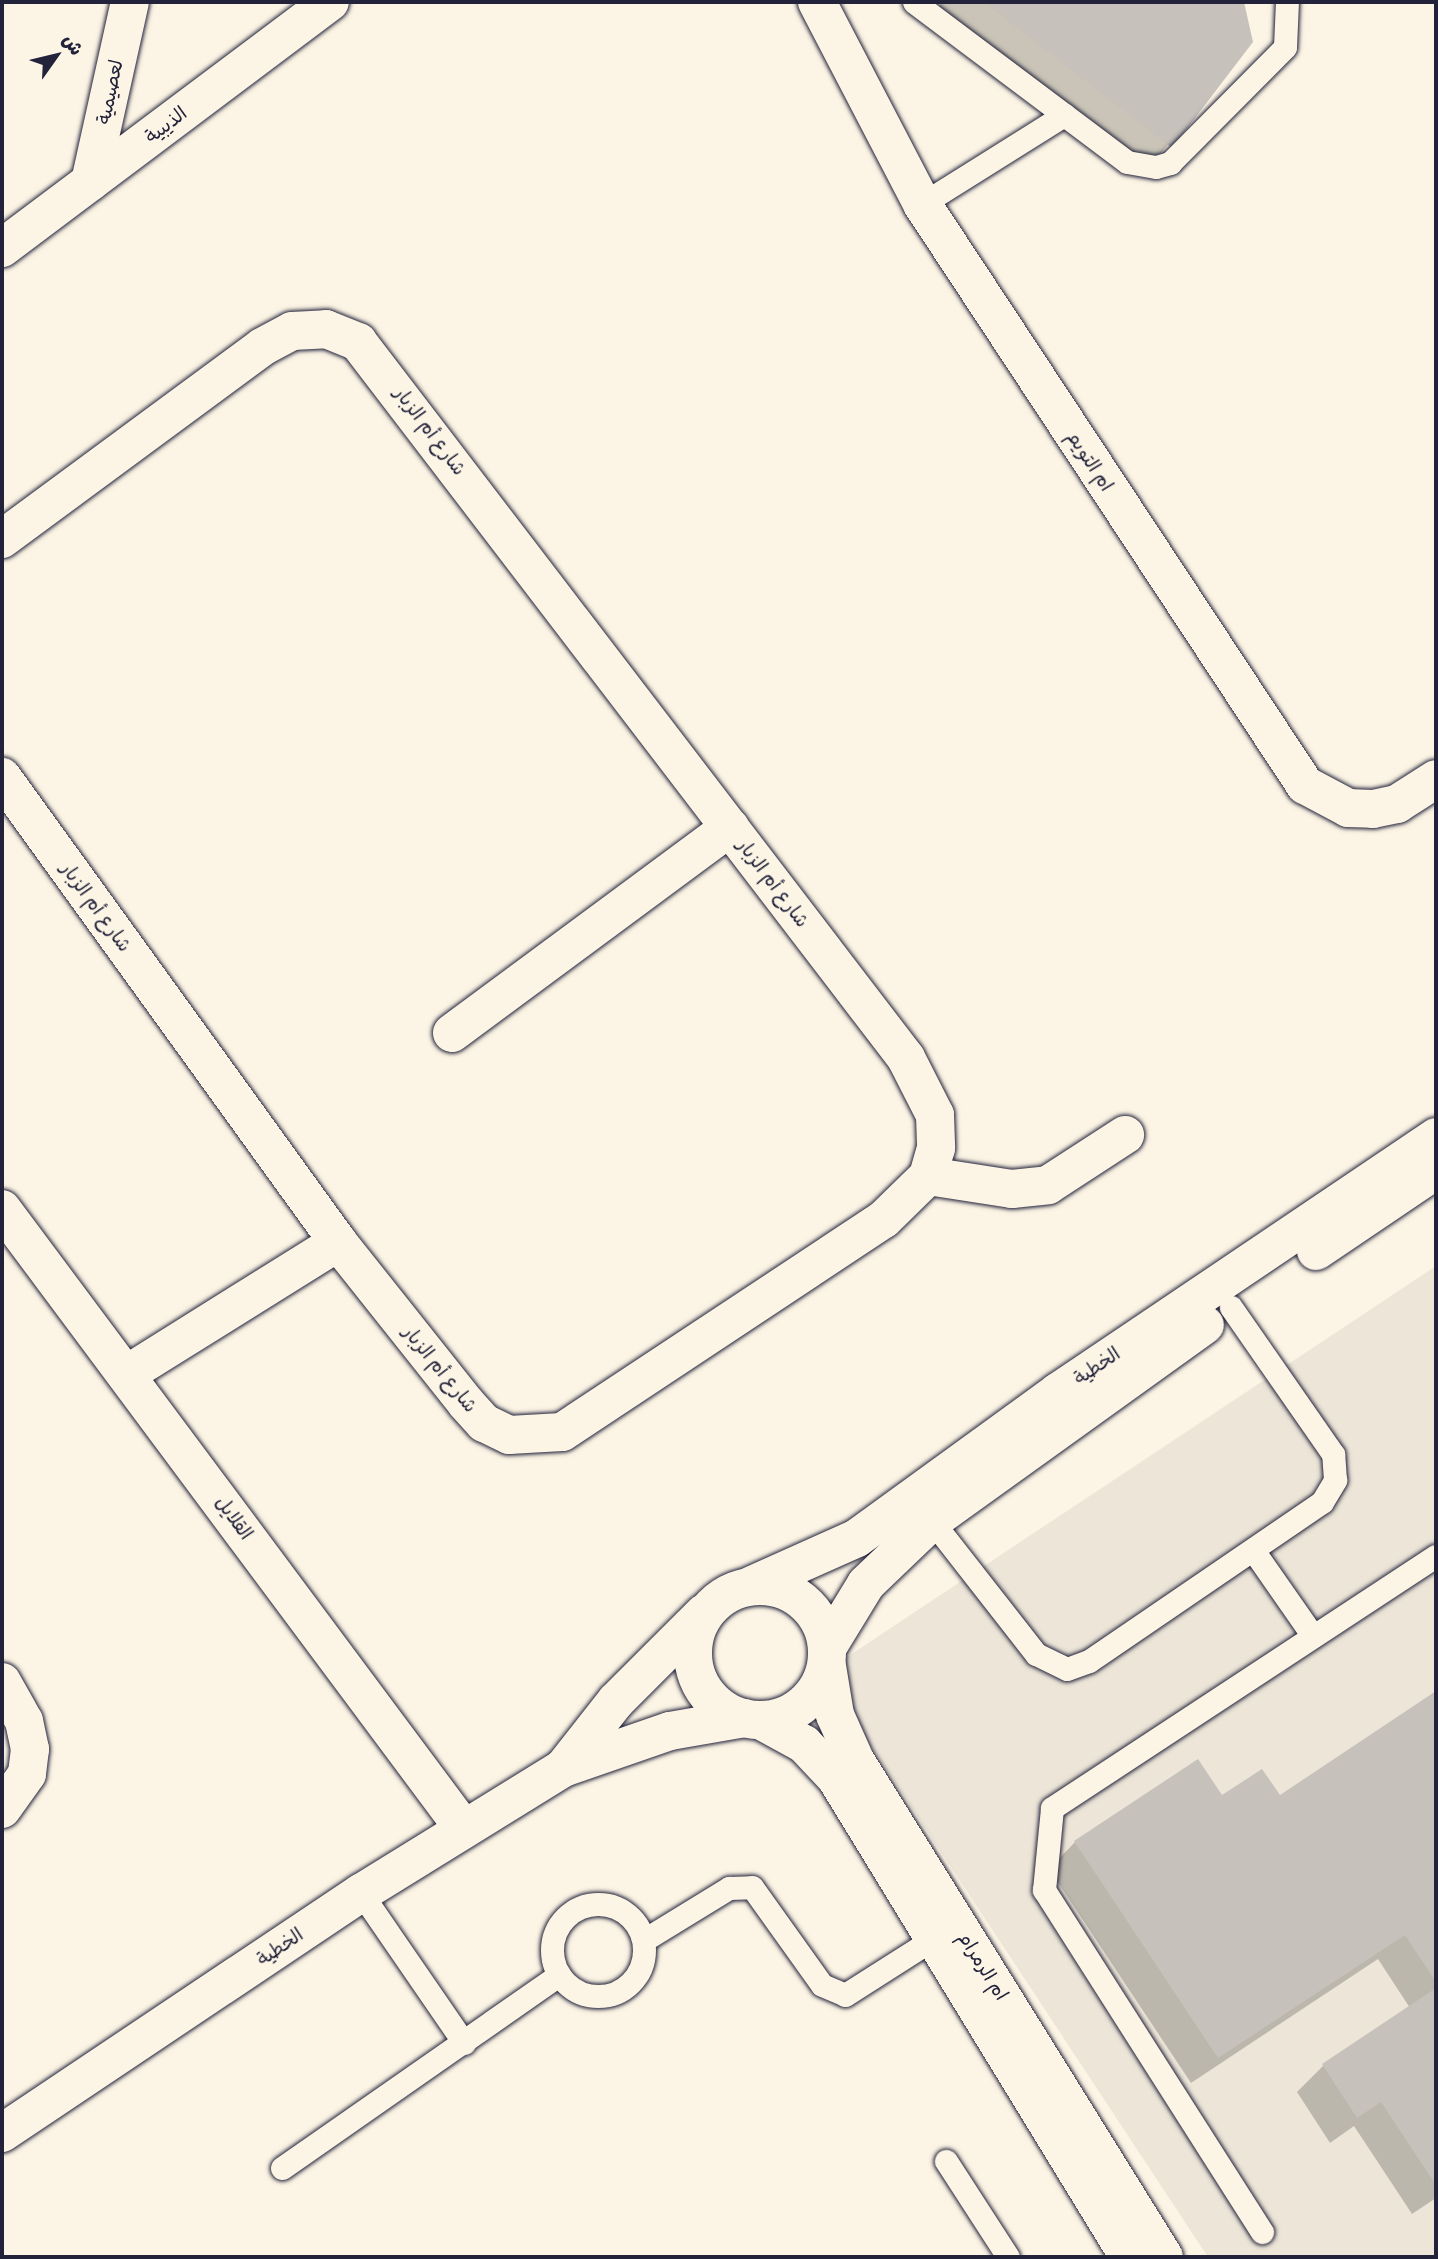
<!DOCTYPE html>
<html>
<head>
<meta charset="utf-8">
<style>
  body { margin:0 }
  #map { position:relative; width:1438px; height:2259px; overflow:hidden; background:#fcf5e5; font-family:Delius,"Playpen Sans Arabic",sans-serif }
  div>[style] { position:absolute }
  [style*='--x'] { left:calc(var(--x)*1px); top:calc(var(--y)*1px); width:calc(var(--w)*1px); rotate:calc(var(--a)*1deg) }
  .built>* { inset:0; background:#ece5d8 }
  .shadow>* { inset:0; background:#0003 }
  .building>* { inset:0; background:#c6c1bb }
  .roads { filter:drop-shadow(0 0 2px #22223b) drop-shadow(0 0 2px #22223b) }
  .service>* { height:23px; margin:-11.5px; padding:0 11.5px; transform-origin:11.5px; border-radius:11.5px; background:#fcf5e5 }
  .service>.ring { margin:-11.5px; padding:0; box-sizing:content-box; background:none; border:23px solid #fcf5e5; border-radius:50% }
  .minor>* { height:38px; margin:-19px; padding:0 19px; transform-origin:19px; border-radius:19px; background:#fcf5e5 }
  .minor>.ring { margin:-19px; padding:0; box-sizing:content-box; background:none; border:38px solid #fcf5e5; border-radius:50% }
  span { translate:-50% -50%; white-space:nowrap; text-align:center; line-height:1.15; -webkit-text-stroke:5px #fcf5e5; paint-order:stroke }
  .street-label { font-size:19px; color:#22223b }
  .frame { position:absolute; inset:0; border:4px solid #22223b; pointer-events:none }
  .north { position:absolute; left:21px; top:21px; width:70px; height:70px; -webkit-text-stroke:5px #fcf5e5; paint-order:stroke; rotate:56deg; font-size:19px; font-weight:700; line-height:28px; text-align:center; color:#22223b }
  .north::after { content:''; display:block; margin:auto; width:24px; height:32px; background:#22223b; clip-path:polygon(50% 0,100% 100%,50% 72%,0 100%) }
</style>
</head>
<body>
<div id="map">
  <div class="built">
    <i style="clip-path:polygon(1436px 1266px,1436px 2257px,1208px 2257px,823px 1673px)"></i>
  </div>
  <div class="shadow">
    <i style="clip-path:polygon(942px 2px,1242px 2px,1251px 41px,1145px 173px,936px 11px)"></i>
    <i style="clip-path:polygon(1436px 1693px,1436px 2198px,1412px 2214px,1354px 2126px,1330px 2143px,1297px 2092px,1323px 2066px,1410px 2008px,1378px 1959px,1191px 2083px,1049px 1869px,1075px 1842px,1221px 1798px,1279px 1798px)"></i>
  </div>
  <div class="building">
    <i style="clip-path:polygon(984px 2px,1244px 2px,1253px 42px,1172px 148px)"></i>
    <i style="clip-path:polygon(1436px 1691px,1436px 1982px,1405px 1935px,1218px 2058px,1074px 1841px,1198px 1759px,1222px 1795px,1262px 1769px,1280px 1795px)"></i>
    <i style="clip-path:polygon(1436px 1988px,1436px 2185px,1381px 2102px,1357px 2118px,1322px 2064px)"></i>
  </div>
  <div class="roads">
    <div class="service">
      <i style="--x:914;--y:2;--w:266;--a:36.9"></i>
      <i style="--x:1127;--y:162;--w:29;--a:10"></i>
      <i style="--x:1156;--y:167;--w:15;--a:-16"></i>
      <i style="--x:1170;--y:163;--w:163;--a:-45.2"></i>
      <i style="--x:1285;--y:47;--w:45;--a:-87.5"></i>
      <i style="--x:922;--y:204;--w:168;--a:-32.1"></i>
      <i style="--x:932;--y:1521;--w:169;--a:52"></i>
      <i style="--x:1036;--y:1654;--w:34;--a:26"></i>
      <i style="--x:1067;--y:1669;--w:23;--a:-20"></i>
      <i style="--x:1089;--y:1661;--w:282;--a:-34.3"></i>
      <i style="--x:1322;--y:1502;--w:26;--a:-59"></i>
      <i style="--x:1335;--y:1480;--w:26;--a:-94"></i>
      <i style="--x:1333;--y:1454;--w:179;--a:-124.8"></i>
      <i style="--x:1253;--y:1550;--w:105;--a:55.1"></i>
      <i style="--x:361;--y:1893;--w:182;--a:55.5"></i>
      <i class="ring" style="left:552px;top:1904px;width:69px;height:69px"></i>
      <i style="--x:644;--y:1940;--w:100;--a:-31.5"></i>
      <i style="--x:729;--y:1888;--w:23;--a:-2"></i>
      <i style="--x:752;--y:1887;--w:120;--a:54.5"></i>
      <i style="--x:822;--y:1985;--w:25;--a:23"></i>
      <i style="--x:845;--y:1995;--w:104;--a:-32.5"></i>
      <i style="--x:946;--y:2161;--w:114;--a:57.1"></i>
      <i style="--x:282;--y:2168;--w:338;--a:-34.9"></i>
      <i style="--x:1262;--y:2232;--w:406;--a:-122.5"></i>
      <i style="--x:1044;--y:1890;--w:82;--a:-84.4"></i>
      <i style="--x:1052;--y:1808;--w:459;--a:-33.3"></i>
    </div>
    <div class="minor">
      <i style="--x:817;--y:2;--w:228;--a:62.5"></i>
      <i style="--x:922;--y:204;--w:696;--a:56.61"></i>
      <i style="--x:1305;--y:785;--w:49;--a:28.1"></i>
      <i style="--x:1348;--y:808;--w:25;--a:2"></i>
      <i style="--x:1373;--y:809;--w:25;--a:-12"></i>
      <i style="--x:1397;--y:804;--w:46;--a:-32.7"></i>
      <i style="--x:90;--y:182;--w:184;--a:-77.5"></i>
      <i style="--x:2;--y:248;--w:410;--a:-36.9"></i>
      <i style="--x:2;--y:539;--w:323;--a:-36.4"></i>
      <i style="--x:262;--y:347;--w:34;--a:-28"></i>
      <i style="--x:292;--y:331;--w:34;--a:-3"></i>
      <i style="--x:326;--y:329;--w:35;--a:22"></i>
      <i style="--x:358;--y:342;--w:902;--a:52.57"></i>
      <i style="--x:906;--y:1058;--w:64;--a:63"></i>
      <i style="--x:935;--y:1115;--w:33;--a:88"></i>
      <i style="--x:936;--y:1148;--w:29;--a:106"></i>
      <i style="--x:928;--y:1176;--w:62;--a:135.7"></i>
      <i style="--x:884;--y:1219;--w:386;--a:146.5"></i>
      <i style="--x:562;--y:1432;--w:53;--a:176.8"></i>
      <i style="--x:509;--y:1435;--w:28;--a:-154"></i>
      <i style="--x:484;--y:1423;--w:27;--a:-132"></i>
      <i style="--x:466;--y:1403;--w:206;--a:-128.5"></i>
      <i style="--x:338;--y:1242;--w:574;--a:-125.85"></i>
      <i style="--x:452;--y:1033;--w:346;--a:-36.5"></i>
      <i style="--x:928;--y:1176;--w:85;--a:8.8"></i>
      <i style="--x:1012;--y:1189;--w:36;--a:-6"></i>
      <i style="--x:1048;--y:1185;--w:92;--a:-33"></i>
      <i style="--x:2;--y:1209;--w:773;--a:53.31"></i>
      <i style="--x:1316;--y:1251;--w:145;--a:-34"></i>
      <i style="--x:127;--y:1374;--w:249;--a:-32"></i>
      <i style="--x:752;--y:1585;--w:115;--a:-24.1"></i>
      <i style="--x:857;--y:1538;--w:248;--a:-36"></i>
      <i style="--x:1058;--y:1392;--w:456;--a:-34"></i>
      <i class="ring" style="left:693px;top:1586px;width:96px;height:96px"></i>
      <i style="--x:827;--y:1648;--w:75;--a:-58.6"></i>
      <i style="--x:866;--y:1584;--w:91;--a:-43.7"></i>
      <i style="--x:932;--y:1521;--w:336;--a:-35.7"></i>
      <i style="--x:827;--y:1666;--w:50;--a:80.7"></i>
      <i style="--x:835;--y:1715;--w:49;--a:66"></i>
      <i style="--x:855;--y:1760;--w:585;--a:58.13"></i>
      <i style="--x:2;--y:1682;--w:45;--a:60.6"></i>
      <i style="--x:24;--y:1721;--w:29;--a:78"></i>
      <i style="--x:30;--y:1749;--w:25;--a:97"></i>
      <i style="--x:27;--y:1774;--w:43;--a:125.5"></i>
      <i style="--x:762;--y:1721;--w:48;--a:28.7"></i>
      <i style="--x:804;--y:1744;--w:47;--a:46.7"></i>
      <i style="--x:836;--y:1778;--w:562;--a:58.55"></i>
      <i style="--x:564;--y:1767;--w:84;--a:-51.8"></i>
      <i style="--x:616;--y:1701;--w:124;--a:-45"></i>
      <i style="--x:2;--y:2133;--w:432;--a:-33.8"></i>
      <i style="--x:361;--y:1893;--w:238;--a:-31.7"></i>
      <i style="--x:563;--y:1768;--w:113;--a:-19.1"></i>
      <i style="--x:670;--y:1731;--w:76;--a:-9.8"></i>
    </div>
  </div>
  <div class="street-label">
    <span style="left:110px;top:92px;rotate:-78deg">لعصيمية</span>
    <span style="left:166px;top:125px;rotate:-37deg">الذيبية</span>
    <span style="left:430px;top:431px;rotate:53deg">شارع أم الزبار</span>
    <span style="left:1090px;top:461px;rotate:57deg">ام التويم</span>
    <span style="left:773px;top:883px;rotate:53deg">شارع أم الزبار</span>
    <span style="left:96px;top:907px;rotate:54deg">شارع أم الزبار</span>
    <span style="left:1097px;top:1366px;rotate:-34deg">الخطية</span>
    <span style="left:440px;top:1369px;rotate:51deg">شارع أم الزبار</span>
    <span style="left:234px;top:1518px;rotate:54deg">القلايل</span>
    <span style="left:280px;top:1947px;rotate:-34deg">الخطية</span>
    <span style="left:983px;top:1966px;rotate:58deg">ام الرمرام</span>
  </div>
  <div class="frame"></div>
  <div class="north">ش</div>
</div>
</body>
</html>
